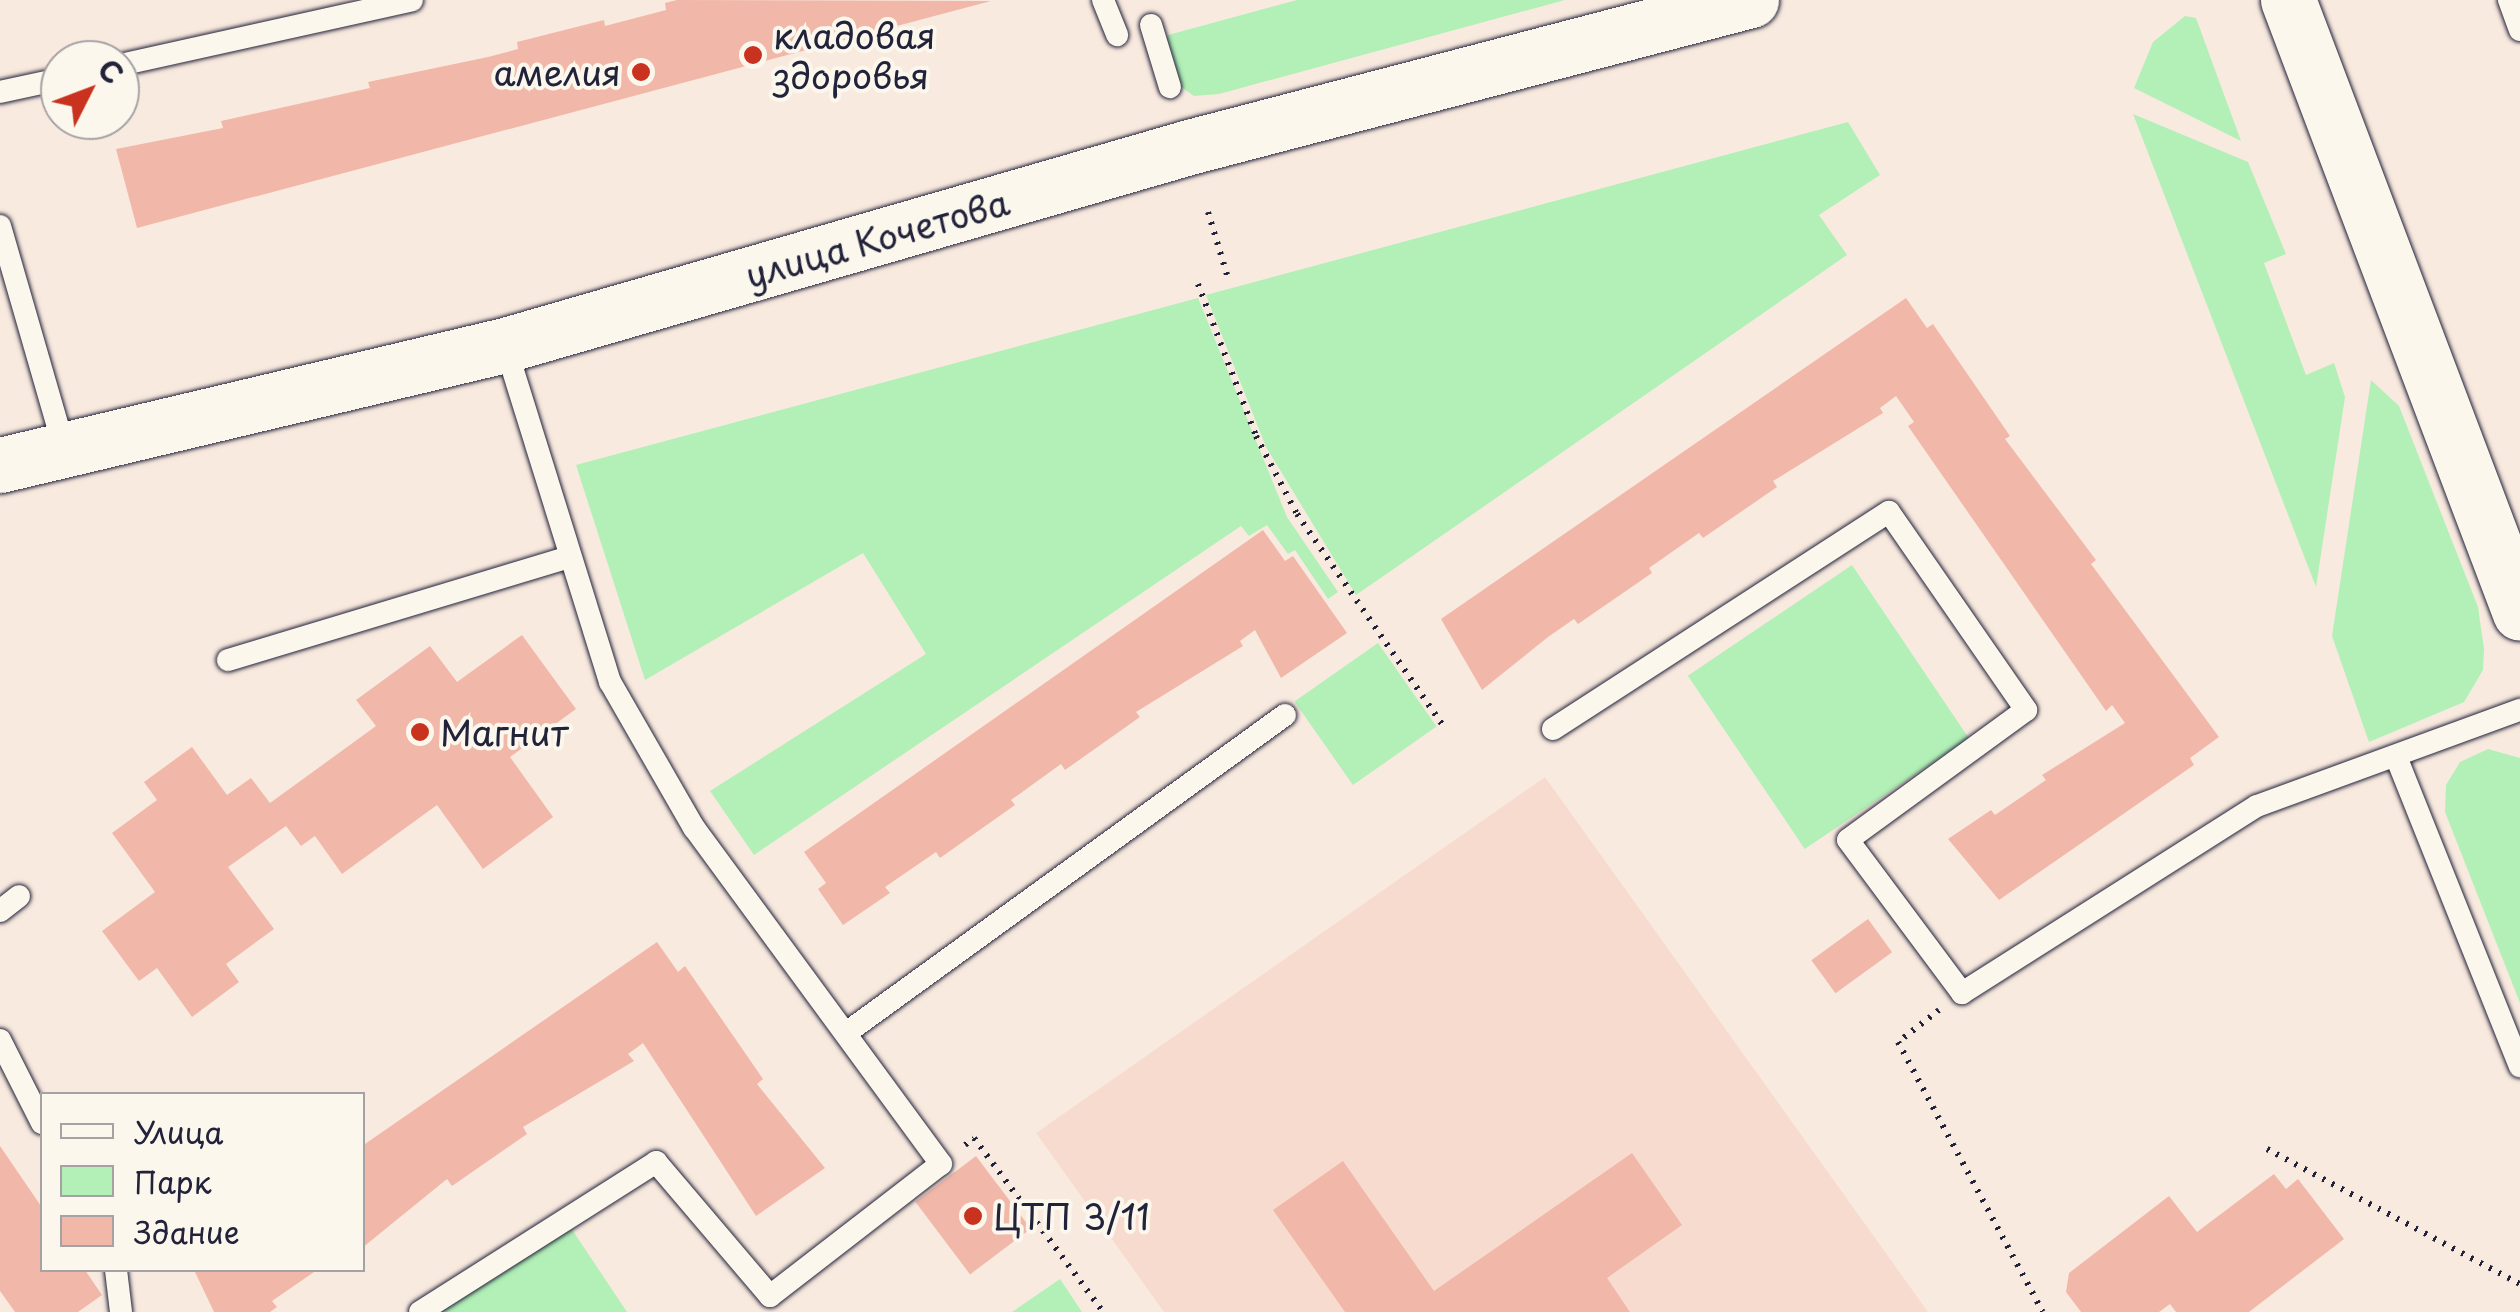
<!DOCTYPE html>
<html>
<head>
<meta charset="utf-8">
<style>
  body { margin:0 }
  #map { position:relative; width:2520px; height:1312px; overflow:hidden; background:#f9eadf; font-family:"Playpen Sans",sans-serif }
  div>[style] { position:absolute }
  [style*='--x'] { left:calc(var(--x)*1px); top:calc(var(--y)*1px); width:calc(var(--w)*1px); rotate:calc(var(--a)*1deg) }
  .built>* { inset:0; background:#f7dbcf }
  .green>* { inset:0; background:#b2f0b7; transform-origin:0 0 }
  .building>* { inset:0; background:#f1b8a9; transform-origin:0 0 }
  .path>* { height:6px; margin-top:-3px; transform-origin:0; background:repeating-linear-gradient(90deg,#22223b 0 2.5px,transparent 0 10.5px) }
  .roads { filter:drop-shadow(0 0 2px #22223b) drop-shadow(0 0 2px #22223b) }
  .lane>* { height:22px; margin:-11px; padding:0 11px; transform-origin:11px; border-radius:11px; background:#fbf7ec }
  .secondary>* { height:55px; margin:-27.5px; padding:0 27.5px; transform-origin:27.5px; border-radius:27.5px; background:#fbf7ec }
  .dots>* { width:28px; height:28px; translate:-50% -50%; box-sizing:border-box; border:5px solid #fbf7ec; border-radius:50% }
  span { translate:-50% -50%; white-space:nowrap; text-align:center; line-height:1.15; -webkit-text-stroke:8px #fbf7ec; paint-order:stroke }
  .poi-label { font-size:35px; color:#22223b }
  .left { translate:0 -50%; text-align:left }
  .right { translate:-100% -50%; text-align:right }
  .street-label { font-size:35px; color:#22223b }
  .legend { position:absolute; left:40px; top:1092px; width:325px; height:180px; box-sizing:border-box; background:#fbf7ec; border:2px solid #a4a2a5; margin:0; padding:12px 18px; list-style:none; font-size:30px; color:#22223b }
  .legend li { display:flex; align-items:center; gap:20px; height:50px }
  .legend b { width:50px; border:2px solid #a4a2a5 }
  .north { position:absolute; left:40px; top:40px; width:100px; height:100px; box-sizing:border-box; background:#fbf7ec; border:2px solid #a4a2a5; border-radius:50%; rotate:48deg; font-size:28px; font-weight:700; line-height:40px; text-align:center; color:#22223b }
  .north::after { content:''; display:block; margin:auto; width:35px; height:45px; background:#c8321e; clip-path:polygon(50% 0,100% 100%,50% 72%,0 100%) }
</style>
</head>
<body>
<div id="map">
  <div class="built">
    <i style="clip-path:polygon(1545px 777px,1928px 1312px,1164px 1312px,1036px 1133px)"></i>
  </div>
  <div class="green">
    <i style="clip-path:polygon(1297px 0,1565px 0,1219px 94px,1194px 96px,1177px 84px,1163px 47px,1168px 35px)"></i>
    <i style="clip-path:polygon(2185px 16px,2196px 18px,2241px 141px,2134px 88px,2153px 42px)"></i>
    <i style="clip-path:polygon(2133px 114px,2248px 162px,2286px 254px,2264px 263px,2306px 375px,2334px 363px,2345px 397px,2316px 587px)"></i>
    <i style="clip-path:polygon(1848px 122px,1880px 175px,1819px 215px,1847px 255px,1356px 595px,1266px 447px,1206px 295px)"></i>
    <i style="clip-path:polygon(1198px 298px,1287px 517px,1338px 592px,1328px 599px,1295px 550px,1288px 554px,1267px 525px,1249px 536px,1241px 526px,754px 855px,710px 791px,926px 654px,863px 553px,645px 680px,576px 465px)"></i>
    <i style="clip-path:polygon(2371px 380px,2399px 406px,2478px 607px,2484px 649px,2483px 670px,2464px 702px,2369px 742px,2332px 636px)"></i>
    <i style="left:1852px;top:565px;width:209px;height:198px;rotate:56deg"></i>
    <i style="left:1378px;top:643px;width:102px;height:102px;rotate:55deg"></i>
    <i style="clip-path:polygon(2488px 749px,2520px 758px,2520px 1003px,2445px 812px,2446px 785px,2460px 762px)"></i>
    <i style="clip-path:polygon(569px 1225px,627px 1312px,439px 1312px)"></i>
    <i style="clip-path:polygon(1060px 1279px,1082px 1312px,1012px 1312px)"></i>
  </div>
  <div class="building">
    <i style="clip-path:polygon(677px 0,991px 1px,137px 228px,116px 149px,223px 128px,221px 121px,370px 88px,368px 82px,488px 57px,518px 49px,517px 42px,604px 20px,605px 26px,666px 10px,665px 3px)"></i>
    <i style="clip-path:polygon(1906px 298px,1927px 328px,1933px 324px,2010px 436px,2005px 439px,2096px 560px,2091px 564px,2219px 737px,2190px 758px,2194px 765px,1999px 900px,1948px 839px,1991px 810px,1995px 815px,2046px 780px,2042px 775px,2125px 723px,2112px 705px,2106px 711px,1908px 426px,1914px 422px,1896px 396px,1880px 408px,1883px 413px,1773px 481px,1777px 487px,1703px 538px,1699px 533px,1649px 568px,1652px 573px,1578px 624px,1574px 619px,1548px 637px,1482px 690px,1441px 619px)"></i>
    <i style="clip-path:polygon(1263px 530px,1285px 561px,1293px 556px,1347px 633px,1281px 678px,1255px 630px,1240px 641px,1243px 646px,1136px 712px,1140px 717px,1065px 770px,1061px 764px,1011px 800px,1015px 805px,940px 858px,936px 852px,885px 887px,890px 893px,843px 925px,818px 889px,826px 883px,804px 852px)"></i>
    <i style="clip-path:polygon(522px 635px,576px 709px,510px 757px,553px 817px,483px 869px,437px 805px,342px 874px,315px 836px,301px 846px,286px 826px,228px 867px,274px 929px,226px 964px,239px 982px,192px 1017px,157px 968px,139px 981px,102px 931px,155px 892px,112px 833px,157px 800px,144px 782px,192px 747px,227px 795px,251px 778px,270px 803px,376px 726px,356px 700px,430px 646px,457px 682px)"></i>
    <i style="left:1868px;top:919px;width:41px;height:70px;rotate:54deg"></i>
    <i style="clip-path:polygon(657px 942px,678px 972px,685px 966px,763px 1079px,757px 1084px,825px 1168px,756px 1216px,643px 1043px,628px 1054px,634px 1061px,523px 1127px,527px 1134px,452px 1186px,447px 1179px,362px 1248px,362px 1146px)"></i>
    <i style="clip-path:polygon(0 1146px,41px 1206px,42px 1270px,85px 1270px,102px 1295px,78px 1312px,15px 1312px,0 1291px)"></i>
    <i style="clip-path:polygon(1632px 1153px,1682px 1225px,1607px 1278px,1630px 1312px,1345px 1312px,1273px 1210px,1343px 1161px,1434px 1291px)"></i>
    <i style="left:976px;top:1156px;width:91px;height:76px;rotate:53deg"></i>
    <i style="clip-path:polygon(2274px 1174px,2286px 1189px,2298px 1179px,2344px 1239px,2249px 1312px,2176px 1312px,2170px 1304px,2159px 1312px,2081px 1312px,2066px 1292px,2069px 1273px,2169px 1196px,2197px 1232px)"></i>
    <i style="clip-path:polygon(194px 1270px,317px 1270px,272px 1301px,277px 1307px,270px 1312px,214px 1312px)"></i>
  </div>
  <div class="path">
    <i style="--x:1208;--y:212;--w:66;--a:73.2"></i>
    <i style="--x:1198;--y:284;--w:163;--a:69.1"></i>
    <i style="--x:1256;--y:436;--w:88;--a:62.3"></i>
    <i style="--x:1297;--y:514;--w:257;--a:55.4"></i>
    <i style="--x:1939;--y:1010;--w:52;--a:142"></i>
    <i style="--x:1898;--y:1042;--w:306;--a:61.8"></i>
    <i style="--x:965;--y:1145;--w:11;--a:-38"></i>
    <i style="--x:974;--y:1138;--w:217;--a:53.4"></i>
    <i style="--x:2267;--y:1149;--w:287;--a:28.1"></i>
  </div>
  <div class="roads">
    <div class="lane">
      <i style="--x:1103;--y:0;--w:38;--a:68"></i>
      <i style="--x:2509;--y:0;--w:32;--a:70"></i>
      <i style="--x:1151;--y:25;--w:65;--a:73"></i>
      <i style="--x:120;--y:65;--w:299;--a:-12.5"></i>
      <i style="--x:0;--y:92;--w:61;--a:-12.2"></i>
      <i style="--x:0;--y:226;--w:231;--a:73.9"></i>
      <i style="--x:228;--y:660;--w:356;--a:-16.8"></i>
      <i style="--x:1553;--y:729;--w:400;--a:-32.9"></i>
      <i style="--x:1889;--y:512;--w:241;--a:55.3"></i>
      <i style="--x:2026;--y:710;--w:220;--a:143.9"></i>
      <i style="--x:1848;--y:840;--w:191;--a:53.3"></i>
      <i style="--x:1962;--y:993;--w:349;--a:-32.4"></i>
      <i style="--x:2257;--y:806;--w:280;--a:-20.1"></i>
      <i style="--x:2397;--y:759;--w:331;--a:68.2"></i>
      <i style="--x:0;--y:911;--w:24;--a:-38"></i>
      <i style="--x:846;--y:1033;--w:542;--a:-35.92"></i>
      <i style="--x:0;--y:1040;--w:93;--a:63.2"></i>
      <i style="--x:116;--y:1270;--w:42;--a:83.2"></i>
      <i style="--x:420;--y:1312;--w:280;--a:-32.4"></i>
      <i style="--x:656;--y:1162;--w:176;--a:49.6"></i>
      <i style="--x:770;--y:1296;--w:216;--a:-37.7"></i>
      <i style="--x:941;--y:1164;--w:417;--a:-126.3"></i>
      <i style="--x:694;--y:828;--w:168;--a:-119.9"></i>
      <i style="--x:610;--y:682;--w:353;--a:-107.3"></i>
    </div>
    <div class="secondary">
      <i style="--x:2288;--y:0;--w:655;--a:69.27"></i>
      <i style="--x:0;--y:465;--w:519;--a:-13.37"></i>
      <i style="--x:505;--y:345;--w:712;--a:-16.14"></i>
      <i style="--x:1189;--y:147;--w:581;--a:-14.66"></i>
    </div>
  </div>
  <div class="dots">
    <i style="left:753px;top:55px;background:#c8321e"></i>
    <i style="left:641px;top:72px;background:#c8321e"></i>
    <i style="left:420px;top:732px;background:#c8321e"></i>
    <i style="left:973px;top:1216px;background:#c8321e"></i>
  </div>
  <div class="poi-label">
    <span class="left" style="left:773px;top:55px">кладовая<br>здоровья</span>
    <span class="right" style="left:621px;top:72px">амелия</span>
    <span class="left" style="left:440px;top:732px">Магнит</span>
    <span class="left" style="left:993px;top:1216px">ЦТП 3/11</span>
  </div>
  <div class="street-label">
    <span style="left:877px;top:238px;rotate:-16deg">улица Кочетова</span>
  </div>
  <ul class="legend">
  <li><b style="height:12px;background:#fbf7ec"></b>Улица</li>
  <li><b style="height:28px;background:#b2f0b7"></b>Парк</li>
  <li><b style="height:28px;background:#f1b8a9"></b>Здание</li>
  </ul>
  <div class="north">С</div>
</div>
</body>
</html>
